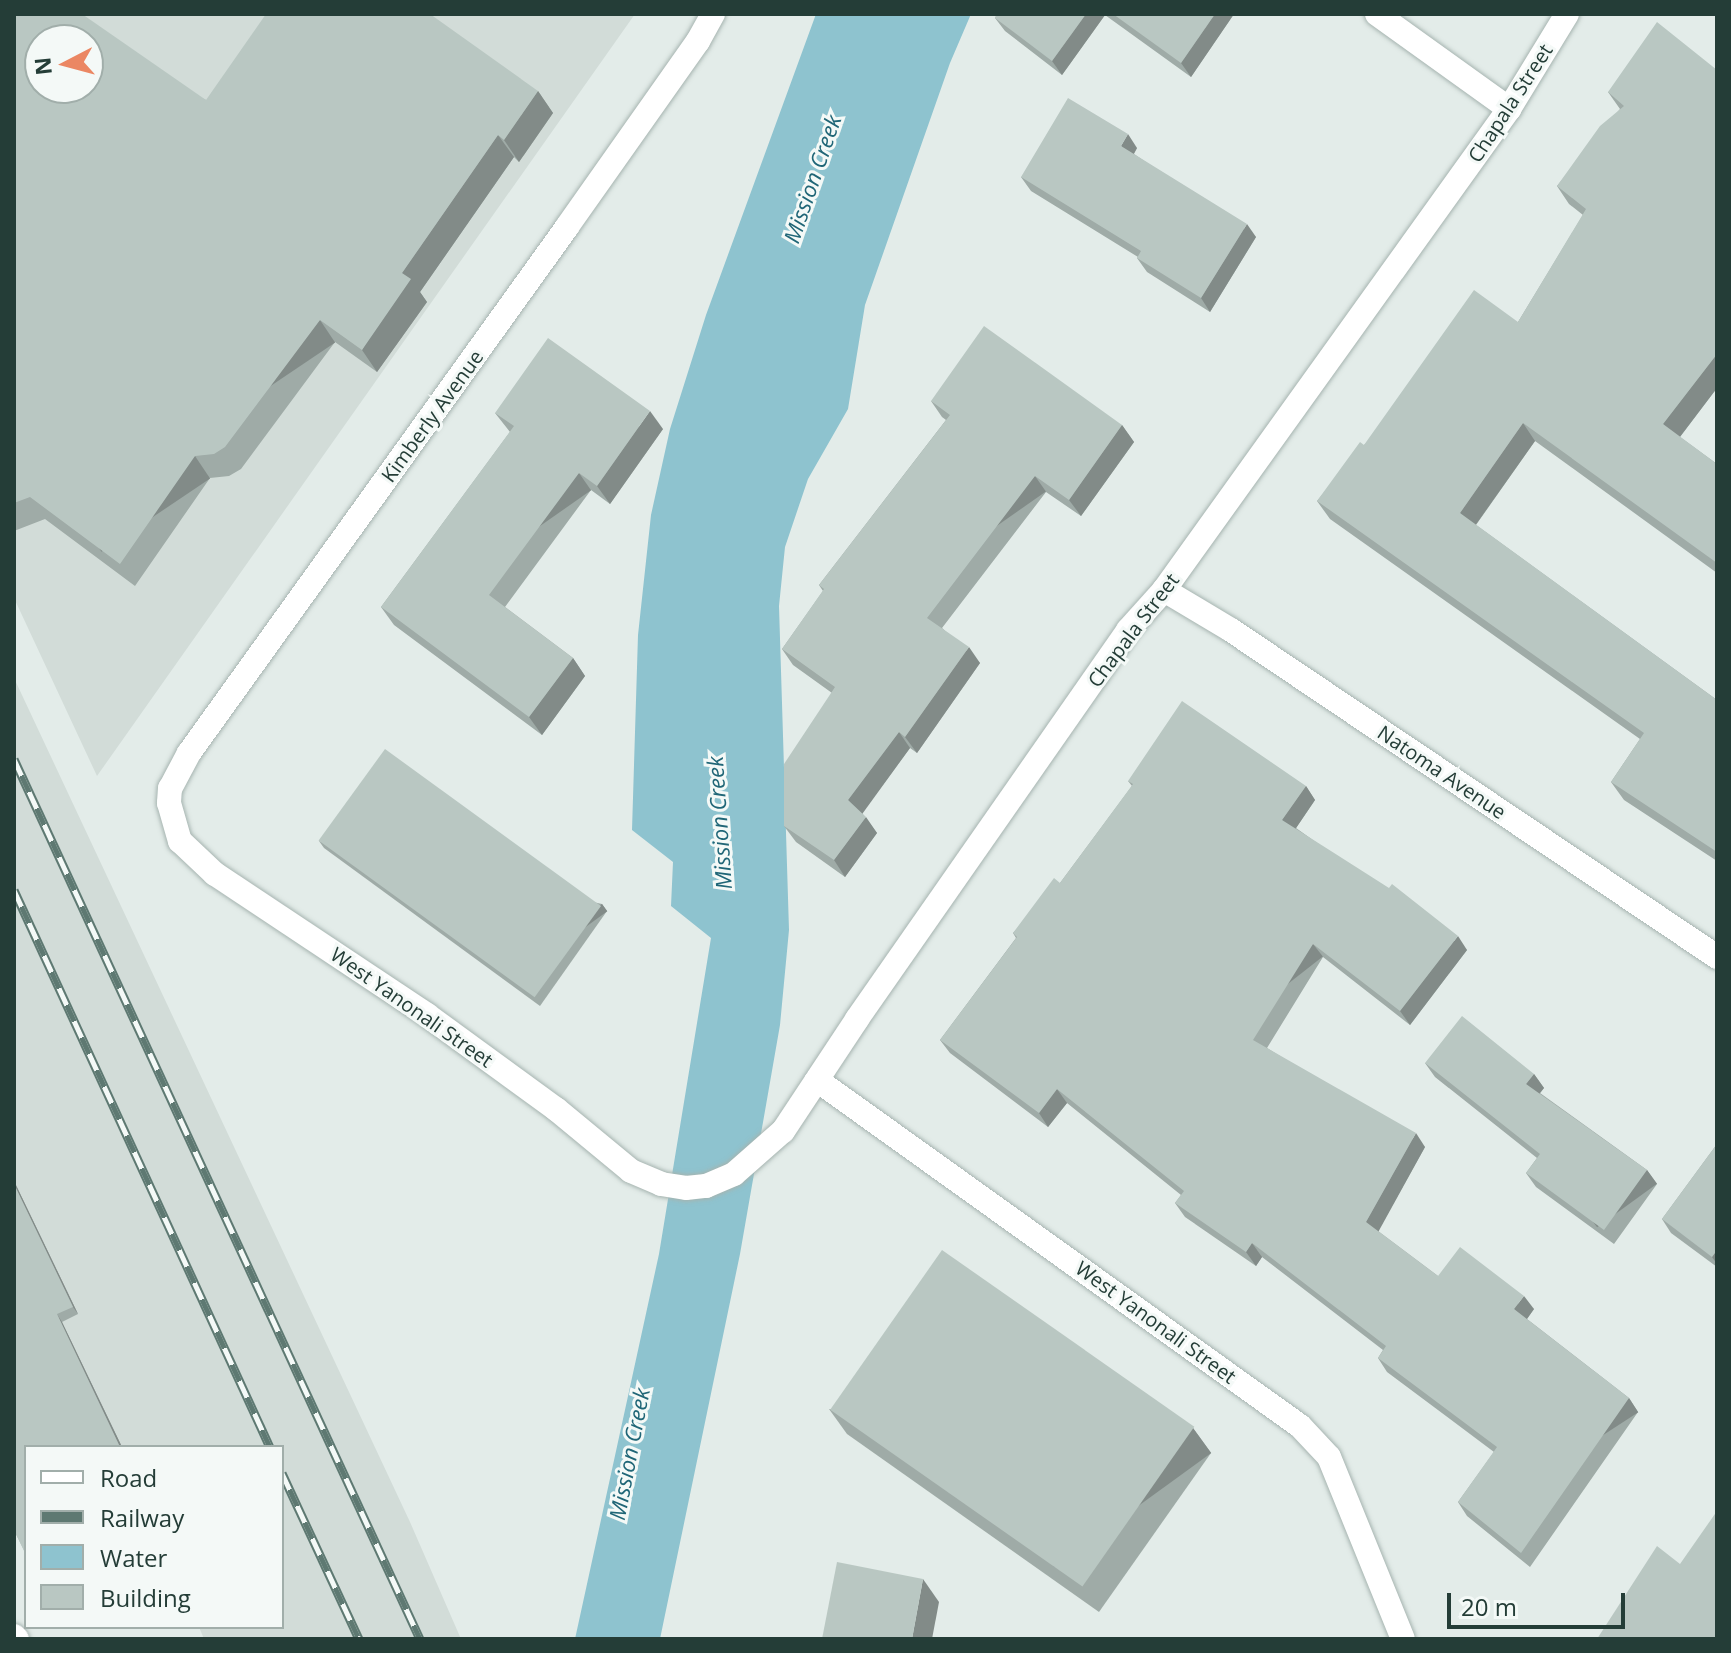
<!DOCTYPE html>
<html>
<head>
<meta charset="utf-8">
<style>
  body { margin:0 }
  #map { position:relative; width:1731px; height:1653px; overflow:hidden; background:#e3ece9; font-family:"Open Sans",sans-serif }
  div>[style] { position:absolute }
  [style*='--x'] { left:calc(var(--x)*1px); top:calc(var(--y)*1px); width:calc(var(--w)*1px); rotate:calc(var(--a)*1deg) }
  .built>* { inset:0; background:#d2dcd8 }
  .water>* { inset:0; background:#8ec3cf }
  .roads { filter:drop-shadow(0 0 2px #a6b4b0) drop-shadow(0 0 2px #a6b4b0) }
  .minor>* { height:24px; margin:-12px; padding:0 12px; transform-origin:12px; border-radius:12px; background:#fff }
  .rail>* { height:9px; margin-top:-4.5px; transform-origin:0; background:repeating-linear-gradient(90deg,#f4f9f7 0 18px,#5e7972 0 36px); box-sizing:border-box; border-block:2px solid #5e7972 }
  .wall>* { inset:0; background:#9faba7 }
  .shaded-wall>* { inset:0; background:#828b88; transform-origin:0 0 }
  .building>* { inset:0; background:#b9c7c2; transform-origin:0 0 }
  span { translate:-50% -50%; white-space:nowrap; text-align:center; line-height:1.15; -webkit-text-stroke:6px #f4f9f7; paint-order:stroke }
  .street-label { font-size:20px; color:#243d37 }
  .water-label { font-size:22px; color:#206677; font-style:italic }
  .frame { position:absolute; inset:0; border:16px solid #243d37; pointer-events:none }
  .legend { position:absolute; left:24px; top:1445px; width:260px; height:184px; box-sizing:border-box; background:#f4f9f7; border:2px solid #a1aeaa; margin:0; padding:10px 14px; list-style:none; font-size:24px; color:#243d37 }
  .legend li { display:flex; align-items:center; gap:16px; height:40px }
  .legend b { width:40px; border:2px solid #a1aeaa }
  .north { position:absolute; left:24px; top:24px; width:80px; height:80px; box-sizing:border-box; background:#f4f9f7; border:2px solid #a1aeaa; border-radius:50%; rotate:264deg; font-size:22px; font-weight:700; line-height:32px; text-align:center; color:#243d37 }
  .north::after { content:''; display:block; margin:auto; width:28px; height:36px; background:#eb8763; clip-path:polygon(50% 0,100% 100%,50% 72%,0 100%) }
  .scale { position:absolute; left:1447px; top:1593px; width:178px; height:36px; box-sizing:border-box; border:4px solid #243d37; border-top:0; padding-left:10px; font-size:24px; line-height:28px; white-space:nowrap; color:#243d37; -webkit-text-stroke:6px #f4f9f7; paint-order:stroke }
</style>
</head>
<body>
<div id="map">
  <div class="built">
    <i style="clip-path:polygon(evenodd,14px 14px,635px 14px,97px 776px,14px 598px,14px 14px,40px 40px,88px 40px,88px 88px,40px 88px,40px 40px)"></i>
    <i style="clip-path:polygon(14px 678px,410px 1522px,461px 1639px,204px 1639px,199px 1627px,282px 1627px,282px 1447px,114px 1447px,14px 1233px)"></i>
  </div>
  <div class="water">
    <i style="clip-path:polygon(816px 14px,971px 14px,950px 63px,865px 305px,848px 409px,808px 479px,785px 547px,779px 606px,789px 930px,780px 1025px,740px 1254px,660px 1639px,575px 1639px,659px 1254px,711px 938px,671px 906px,673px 862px,632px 830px,638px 635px,651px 515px,670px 429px,706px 315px)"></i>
  </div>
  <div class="roads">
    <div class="minor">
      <i style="--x:713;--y:14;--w:31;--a:119"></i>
      <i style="--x:698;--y:41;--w:228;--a:125.2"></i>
      <i style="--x:567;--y:227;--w:648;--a:125.7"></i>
      <i style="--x:189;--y:753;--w:40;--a:118"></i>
      <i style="--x:170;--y:788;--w:15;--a:94"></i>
      <i style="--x:169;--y:803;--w:40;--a:74"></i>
      <i style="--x:180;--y:841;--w:48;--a:43.3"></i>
      <i style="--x:215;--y:874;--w:255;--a:33.6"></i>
      <i style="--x:427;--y:1015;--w:160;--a:36.1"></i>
      <i style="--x:556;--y:1109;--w:97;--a:39.6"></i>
      <i style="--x:631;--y:1171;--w:33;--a:23"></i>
      <i style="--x:661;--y:1184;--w:25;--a:9"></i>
      <i style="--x:686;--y:1188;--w:20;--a:-6"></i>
      <i style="--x:706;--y:1186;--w:30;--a:-23"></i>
      <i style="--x:734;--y:1174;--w:65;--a:-41.3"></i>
      <i style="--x:783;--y:1131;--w:134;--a:-56.5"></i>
      <i style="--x:857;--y:1019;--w:474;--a:-55.1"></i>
      <i style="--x:1128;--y:630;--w:54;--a:-48"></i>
      <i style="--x:1164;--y:590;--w:592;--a:-54.35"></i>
      <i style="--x:1509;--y:109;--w:111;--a:-58.6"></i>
      <i style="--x:1377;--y:14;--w:163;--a:35.7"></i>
      <i style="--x:1164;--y:590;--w:78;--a:30.8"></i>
      <i style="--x:1231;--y:630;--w:586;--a:33.93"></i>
      <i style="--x:817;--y:1080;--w:594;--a:35.62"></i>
      <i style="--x:1300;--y:1426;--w:42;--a:46.9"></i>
      <i style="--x:1329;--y:1457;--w:196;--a:67.9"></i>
      <i style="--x:14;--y:1636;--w:4;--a:45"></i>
    </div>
  </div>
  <div class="rail">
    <i style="--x:14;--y:759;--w:969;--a:65.23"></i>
    <i style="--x:14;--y:890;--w:613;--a:65.32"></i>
    <i style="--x:282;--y:1473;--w:183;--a:65.1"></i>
  </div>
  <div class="wall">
    <i style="clip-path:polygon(14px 14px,206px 100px,538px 91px,553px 113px,519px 162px,514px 157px,420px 292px,427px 302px,377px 372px,335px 342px,241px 469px,229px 476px,210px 478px,135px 586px,45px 519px,14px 531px)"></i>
    <i style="clip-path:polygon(997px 14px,1234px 14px,1191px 77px,1105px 15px,1062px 75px,1005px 31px,995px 18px)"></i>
    <i style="clip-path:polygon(1717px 70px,1717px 388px,1680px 437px,1717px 464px,1717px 573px,1535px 441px,1476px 525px,1717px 700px,1717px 861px,1624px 800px,1611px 782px,1640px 739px,1330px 519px,1317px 501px,1364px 445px,1518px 322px,1583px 215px,1569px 204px,1557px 186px,1620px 109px,1608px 92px)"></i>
    <i style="clip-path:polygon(1137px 148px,1134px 154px,1256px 237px,1210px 312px,1147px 272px,1137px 258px,1138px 257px,1031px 191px,1021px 177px)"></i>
    <i style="clip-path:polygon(931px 401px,1122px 425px,1134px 442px,1081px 516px,1046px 492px,942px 628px,980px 663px,917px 753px,910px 748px,862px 813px,877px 833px,845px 877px,796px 842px,784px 826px,832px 693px,793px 665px,782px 649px,823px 591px,819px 585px,946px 420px,942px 417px)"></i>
    <i style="clip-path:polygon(495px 413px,663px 429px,610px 504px,591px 490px,505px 607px,573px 658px,585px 676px,542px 735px,394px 625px,381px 607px,510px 432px)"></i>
    <i style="clip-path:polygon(1128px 781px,1306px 786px,1315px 800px,1296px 828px,1467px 950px,1410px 1025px,1323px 957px,1267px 1048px,1425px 1147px,1378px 1231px,1438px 1276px,1534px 1309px,1527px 1319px,1629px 1398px,1638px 1412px,1530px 1567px,1467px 1516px,1458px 1502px,1494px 1452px,1387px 1372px,1378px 1358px,1383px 1350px,1262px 1257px,1256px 1266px,1185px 1217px,1175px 1203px,1181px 1195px,1067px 1103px,1048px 1127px,950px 1053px,940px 1040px,1016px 938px,1013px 933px,1060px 883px,1132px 786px)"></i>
    <i style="clip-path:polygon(319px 841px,602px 904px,607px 911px,540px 1006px,324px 848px)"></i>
    <i style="clip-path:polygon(1425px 1063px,1534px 1074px,1544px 1088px,1540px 1093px,1647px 1170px,1657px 1184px,1614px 1244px,1536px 1187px,1526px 1173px,1537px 1158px,1435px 1077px)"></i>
    <i style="clip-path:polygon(1717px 1144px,1717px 1267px,1671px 1233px,1662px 1219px)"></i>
    <i style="clip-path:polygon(14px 1181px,78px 1314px,62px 1322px,122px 1447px,26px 1447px,26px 1554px,14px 1530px)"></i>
    <i style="clip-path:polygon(829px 1409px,1193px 1428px,1211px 1453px,1099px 1612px,847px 1434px)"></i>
  </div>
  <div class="shaded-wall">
    <i style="clip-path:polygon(1086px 14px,1105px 15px,1062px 75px,1052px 61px)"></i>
    <i style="clip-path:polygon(1215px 14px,1234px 14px,1191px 77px,1181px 63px)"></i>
    <i style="clip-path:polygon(538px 91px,553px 113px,519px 162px,504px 140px)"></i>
    <i style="clip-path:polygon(1128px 134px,1137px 148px,1130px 160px,1121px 146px)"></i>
    <i style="clip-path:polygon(498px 135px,514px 157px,420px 292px,427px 302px,377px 372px,362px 350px,402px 273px)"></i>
    <i style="clip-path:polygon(1247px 224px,1256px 237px,1210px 312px,1201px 298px)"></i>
    <i style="left:320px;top:320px;width:27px;height:159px;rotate:56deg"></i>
    <i style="clip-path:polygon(1717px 354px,1717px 388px,1676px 442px,1663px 424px)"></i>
    <i style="clip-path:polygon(650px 411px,663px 429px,610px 504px,597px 486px)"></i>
    <i style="clip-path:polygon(1523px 423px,1535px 441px,1472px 530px,1460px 513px)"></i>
    <i style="clip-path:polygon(1122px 425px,1134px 442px,1081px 516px,1069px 500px)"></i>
    <i style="left:195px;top:456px;width:27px;height:131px;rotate:56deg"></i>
    <i style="left:579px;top:473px;width:21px;height:152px;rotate:55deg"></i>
    <i style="left:1035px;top:476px;width:19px;height:178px;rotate:55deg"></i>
    <i style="clip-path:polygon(969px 647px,980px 663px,917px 753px,905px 737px)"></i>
    <i style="clip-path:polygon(573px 658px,585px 676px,542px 735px,529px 717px)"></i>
    <i style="clip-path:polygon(899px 732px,910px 748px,860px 817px,848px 800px)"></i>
    <i style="clip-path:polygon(1306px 786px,1315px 800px,1292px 834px,1282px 820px)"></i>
    <i style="clip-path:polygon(866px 817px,877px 833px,845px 877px,834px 860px)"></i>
    <i style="left:602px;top:904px;width:9px;height:116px;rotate:54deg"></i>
    <i style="clip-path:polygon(1458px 936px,1467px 950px,1410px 1025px,1400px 1011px)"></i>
    <i style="left:1313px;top:944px;width:16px;height:113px;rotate:52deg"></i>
    <i style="clip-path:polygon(1534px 1074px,1544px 1088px,1536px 1098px,1526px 1084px)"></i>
    <i style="clip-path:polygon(1057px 1089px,1067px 1103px,1048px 1127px,1039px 1113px)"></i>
    <i style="clip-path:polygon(1416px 1133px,1425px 1147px,1376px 1236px,1366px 1222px)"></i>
    <i style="left:1647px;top:1170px;width:17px;height:74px;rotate:54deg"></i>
    <i style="clip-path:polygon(14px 1181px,78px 1314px,73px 1307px,14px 1184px)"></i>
    <i style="clip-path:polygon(1252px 1243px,1262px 1257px,1256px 1266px,1246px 1252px)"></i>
    <i style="clip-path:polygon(1717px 1250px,1717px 1264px,1712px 1257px)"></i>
    <i style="clip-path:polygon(1524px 1296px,1534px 1309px,1524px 1323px,1514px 1309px)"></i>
    <i style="clip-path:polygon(57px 1314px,62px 1322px,122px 1447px,120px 1447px)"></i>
    <i style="left:1629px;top:1398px;width:17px;height:189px;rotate:57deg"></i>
    <i style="left:1193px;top:1428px;width:31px;height:194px;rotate:54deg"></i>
    <i style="clip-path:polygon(923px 1579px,939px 1602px,932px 1639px,912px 1639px)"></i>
  </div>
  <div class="building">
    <i style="clip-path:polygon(evenodd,14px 14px,82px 14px,206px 100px,266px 14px,430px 14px,538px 91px,504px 140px,498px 135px,402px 273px,411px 279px,362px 350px,320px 320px,225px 447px,214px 454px,195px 456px,120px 564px,30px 497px,14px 503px,14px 14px,40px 40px,88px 40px,88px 88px,40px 88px,40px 40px)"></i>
    <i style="clip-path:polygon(997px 14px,1086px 14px,1052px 61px,995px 18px)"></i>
    <i style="clip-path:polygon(1113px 14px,1215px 14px,1181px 63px)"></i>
    <i style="clip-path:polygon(1657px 22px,1717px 70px,1717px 354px,1663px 424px,1717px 464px,1717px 563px,1523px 423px,1460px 513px,1717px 700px,1717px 852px,1611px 782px,1644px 733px,1317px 501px,1360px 442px,1364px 445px,1474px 290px,1518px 322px,1586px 209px,1557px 186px,1600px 126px,1624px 106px,1608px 92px)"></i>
    <i style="clip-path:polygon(1068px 98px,1128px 134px,1121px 146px,1247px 224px,1201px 298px,1137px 258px,1141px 251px,1021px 177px)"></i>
    <i style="clip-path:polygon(984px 326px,1122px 425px,1069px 500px,1035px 476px,927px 618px,969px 647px,905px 737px,899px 732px,848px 800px,866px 817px,834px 860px,784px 826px,784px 764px,835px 687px,782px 649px,824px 589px,819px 585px,950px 415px,931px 401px)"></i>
    <i style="clip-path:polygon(548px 338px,650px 411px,597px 486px,579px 473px,489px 595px,573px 658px,529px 717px,381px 607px,514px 426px,495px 413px)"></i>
    <i style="clip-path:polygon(1182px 701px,1306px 786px,1282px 820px,1389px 888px,1392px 884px,1458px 936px,1400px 1011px,1313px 944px,1253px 1040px,1416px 1133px,1366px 1222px,1438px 1276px,1460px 1247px,1524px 1296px,1514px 1309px,1629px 1398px,1521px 1553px,1458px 1502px,1497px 1447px,1378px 1358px,1386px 1346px,1252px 1243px,1246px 1252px,1175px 1203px,1184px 1191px,1057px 1089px,1039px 1113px,940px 1040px,1017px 937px,1013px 933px,1054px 878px,1060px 883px,1133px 784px,1128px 781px)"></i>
    <i style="left:385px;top:749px;width:267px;height:113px;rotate:36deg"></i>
    <i style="clip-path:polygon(1462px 1016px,1534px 1074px,1526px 1084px,1647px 1170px,1604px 1230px,1526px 1173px,1540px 1154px,1425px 1063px)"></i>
    <i style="clip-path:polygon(1717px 1144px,1717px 1250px,1712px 1257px,1662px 1219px)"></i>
    <i style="clip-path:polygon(14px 1184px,73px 1307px,57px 1314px,120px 1447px,26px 1447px,26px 1552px,25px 1553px,14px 1530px)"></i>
    <i style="left:942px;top:1250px;width:308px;height:195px;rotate:35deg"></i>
    <i style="clip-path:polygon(1717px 1511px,1717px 1639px,1597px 1639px,1657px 1546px,1680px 1564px)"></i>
    <i style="clip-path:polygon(837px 1562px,923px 1579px,912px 1639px,822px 1639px)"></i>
  </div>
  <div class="street-label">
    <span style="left:1510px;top:103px;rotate:-57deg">Chapala Street</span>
    <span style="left:432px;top:416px;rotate:-54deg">Kimberly Avenue</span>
    <span style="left:1133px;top:630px;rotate:-53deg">Chapala Street</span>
    <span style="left:1442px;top:772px;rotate:34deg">Natoma Avenue</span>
    <span style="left:412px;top:1007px;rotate:35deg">West Yanonali Street</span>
    <span style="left:1156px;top:1322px;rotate:36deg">West Yanonali Street</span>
  </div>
  <div class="water-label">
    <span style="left:812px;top:179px;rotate:-71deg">Mission Creek</span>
    <span style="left:719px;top:823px;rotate:-94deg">Mission Creek</span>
    <span style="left:629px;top:1454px;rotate:-79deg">Mission Creek</span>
  </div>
  <div class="frame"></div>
  <ul class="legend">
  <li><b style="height:10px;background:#fff"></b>Road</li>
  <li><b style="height:10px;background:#5e7972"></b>Railway</li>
  <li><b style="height:22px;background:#8ec3cf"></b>Water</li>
  <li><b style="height:22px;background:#b9c7c2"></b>Building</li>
  </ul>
  <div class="north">N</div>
  <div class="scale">20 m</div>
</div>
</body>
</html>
